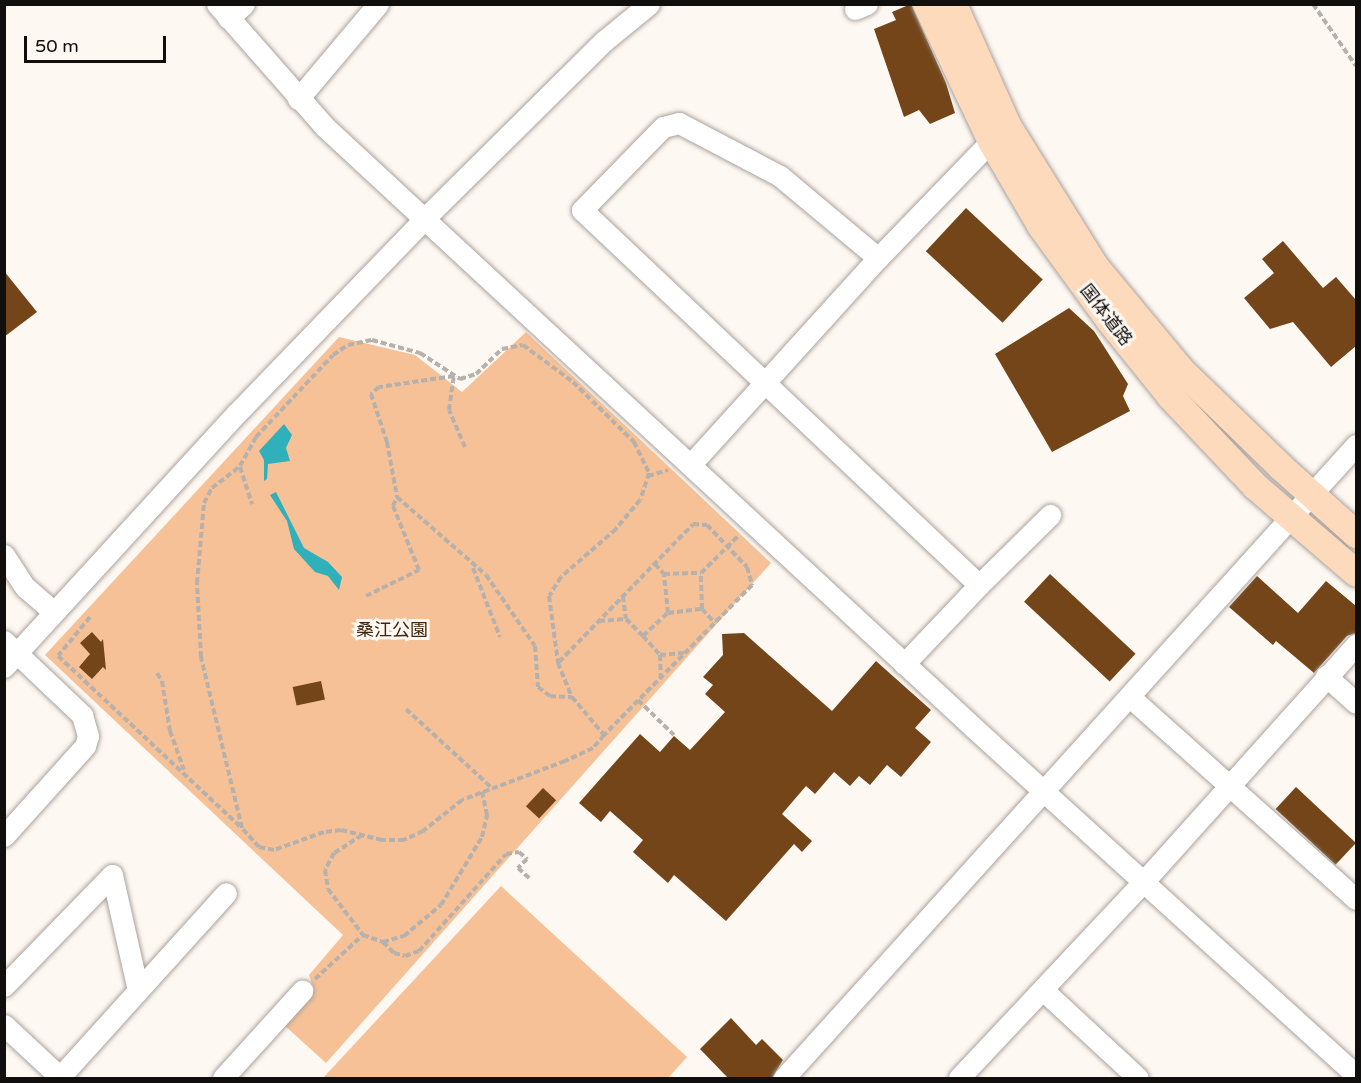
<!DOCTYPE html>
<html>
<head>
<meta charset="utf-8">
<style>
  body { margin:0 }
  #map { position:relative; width:1361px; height:1083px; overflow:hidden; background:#fef8f2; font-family:"Varela Round","Noto Sans JP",sans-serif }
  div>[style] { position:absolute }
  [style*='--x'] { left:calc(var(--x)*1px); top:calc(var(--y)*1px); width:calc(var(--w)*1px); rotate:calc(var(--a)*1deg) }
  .green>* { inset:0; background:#f6c196 }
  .water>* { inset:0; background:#2fb0bb }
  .building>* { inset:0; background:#734518; transform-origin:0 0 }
  .path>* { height:4px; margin-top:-2px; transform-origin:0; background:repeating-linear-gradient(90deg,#b6b1ac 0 6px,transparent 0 9px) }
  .roads { filter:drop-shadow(0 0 2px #a9a29e) drop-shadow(0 0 2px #a9a29e) }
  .minor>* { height:21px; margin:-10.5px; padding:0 10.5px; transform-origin:10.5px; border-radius:10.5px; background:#fff }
  .major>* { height:27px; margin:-13.5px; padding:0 13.5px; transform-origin:13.5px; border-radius:13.5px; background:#fedabc }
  span { translate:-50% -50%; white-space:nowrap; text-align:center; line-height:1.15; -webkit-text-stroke:6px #fef8f2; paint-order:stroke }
  .street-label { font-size:18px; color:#110f0d }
  .park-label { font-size:18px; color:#40250c }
  .frame { position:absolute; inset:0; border:6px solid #110f0d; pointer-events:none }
  .scale { position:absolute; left:24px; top:36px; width:142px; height:27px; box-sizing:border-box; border:3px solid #110f0d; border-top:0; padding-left:8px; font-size:18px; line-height:21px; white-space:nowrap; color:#110f0d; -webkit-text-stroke:4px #fef8f2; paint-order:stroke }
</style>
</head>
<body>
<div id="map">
  <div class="green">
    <i style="clip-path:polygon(526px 332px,771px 563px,326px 1063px,284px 1025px,314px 990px,309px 975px,343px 935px,45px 655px,339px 337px,415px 355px,462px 392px)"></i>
    <i style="clip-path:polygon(501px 886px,687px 1057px,668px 1078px,323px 1078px)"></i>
  </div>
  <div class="water">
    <i style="clip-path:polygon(284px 424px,292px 435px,286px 448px,290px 461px,268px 464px,267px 479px,264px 481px,264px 460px,259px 451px)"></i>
    <i style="clip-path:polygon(276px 492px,304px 548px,328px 562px,342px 577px,339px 590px,328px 576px,315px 572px,294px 549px,287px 521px,270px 495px)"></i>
  </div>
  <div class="building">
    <i style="clip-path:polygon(911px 4px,946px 83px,955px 113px,930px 124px,919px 110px,904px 117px,874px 29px,896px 20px,892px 12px)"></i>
    <i style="left:966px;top:208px;width:105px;height:59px;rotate:43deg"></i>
    <i style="clip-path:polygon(1283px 241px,1323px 288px,1336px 277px,1356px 300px,1356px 346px,1331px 367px,1293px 322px,1270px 329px,1244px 298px,1274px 273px,1262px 259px)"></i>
    <i style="clip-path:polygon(4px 271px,37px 312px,4px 337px)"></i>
    <i style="clip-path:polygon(1069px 308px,1094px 331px,1128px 384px,1123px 396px,1130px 411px,1052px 452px,995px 354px)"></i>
    <i style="left:1050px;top:574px;width:117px;height:38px;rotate:43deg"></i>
    <i style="clip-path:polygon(1257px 576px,1298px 613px,1326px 581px,1356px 606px,1356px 633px,1347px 636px,1314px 673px,1276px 641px,1273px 645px,1229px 607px)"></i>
    <i style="clip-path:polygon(92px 632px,101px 642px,103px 639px,106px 670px,103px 667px,92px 679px,79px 667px,90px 654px,80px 643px)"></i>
    <i style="clip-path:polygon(744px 633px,832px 711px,876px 661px,931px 710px,915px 728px,931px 742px,901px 777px,887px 765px,870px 785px,859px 776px,850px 786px,834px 772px,815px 794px,806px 786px,782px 814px,812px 841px,802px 852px,794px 844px,726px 921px,674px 875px,668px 883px,633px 852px,643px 840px,610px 811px,601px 822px,579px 803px,640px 734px,660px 752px,674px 736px,690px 750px,725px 712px,705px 694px,713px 685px,703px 677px,723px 655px,722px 634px)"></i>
    <i style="left:321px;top:681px;width:19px;height:29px;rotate:78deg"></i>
    <i style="left:1296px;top:787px;width:82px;height:30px;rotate:43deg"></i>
    <i style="left:543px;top:788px;width:18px;height:25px;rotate:43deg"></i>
    <i style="clip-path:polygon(731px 1018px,756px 1045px,762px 1039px,783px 1060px,772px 1078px,728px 1078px,700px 1049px)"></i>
  </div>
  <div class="path">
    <i style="--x:1313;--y:4;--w:75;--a:55.3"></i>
    <i style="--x:372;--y:340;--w:50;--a:15.2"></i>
    <i style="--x:420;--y:353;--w:48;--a:33"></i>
    <i style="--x:460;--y:379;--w:17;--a:-17"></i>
    <i style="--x:476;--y:374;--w:36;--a:-44"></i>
    <i style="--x:502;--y:349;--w:21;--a:-11"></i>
    <i style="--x:523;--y:345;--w:62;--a:36.5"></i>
    <i style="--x:573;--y:382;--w:86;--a:44.5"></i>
    <i style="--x:634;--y:442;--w:34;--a:64"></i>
    <i style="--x:649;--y:473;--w:28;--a:108"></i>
    <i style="--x:640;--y:500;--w:38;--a:130"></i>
    <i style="--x:616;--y:529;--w:73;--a:138.9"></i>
    <i style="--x:561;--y:577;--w:22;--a:122"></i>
    <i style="--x:549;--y:596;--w:68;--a:82.3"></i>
    <i style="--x:558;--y:663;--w:37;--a:68"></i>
    <i style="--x:572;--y:697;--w:50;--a:49.9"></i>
    <i style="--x:604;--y:735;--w:17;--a:130"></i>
    <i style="--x:593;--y:748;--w:31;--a:155"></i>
    <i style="--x:565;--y:761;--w:110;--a:159.3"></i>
    <i style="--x:462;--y:800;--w:50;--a:141.5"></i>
    <i style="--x:423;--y:831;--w:21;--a:155"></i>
    <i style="--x:404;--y:840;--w:22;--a:180"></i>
    <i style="--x:382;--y:840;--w:42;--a:-166.3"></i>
    <i style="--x:341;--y:830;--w:17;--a:173"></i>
    <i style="--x:324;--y:832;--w:53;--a:160.2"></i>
    <i style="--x:274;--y:850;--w:15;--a:-169"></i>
    <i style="--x:259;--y:847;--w:25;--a:-132"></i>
    <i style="--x:242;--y:828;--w:176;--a:-103.5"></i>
    <i style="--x:201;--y:657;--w:74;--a:-93.1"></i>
    <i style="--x:197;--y:583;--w:80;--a:-85"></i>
    <i style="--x:204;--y:503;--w:17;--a:-62"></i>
    <i style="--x:212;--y:488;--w:36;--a:-38"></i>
    <i style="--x:240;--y:466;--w:33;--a:-61"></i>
    <i style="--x:256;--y:437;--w:112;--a:-46.8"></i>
    <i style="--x:333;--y:355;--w:18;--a:-34"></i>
    <i style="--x:348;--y:345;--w:25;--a:-12"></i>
    <i style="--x:465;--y:447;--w:40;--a:-113.4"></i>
    <i style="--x:449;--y:410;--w:34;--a:-82"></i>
    <i style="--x:454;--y:376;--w:76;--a:171.7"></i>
    <i style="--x:379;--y:387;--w:11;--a:139"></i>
    <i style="--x:371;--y:394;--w:51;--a:71.6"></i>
    <i style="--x:387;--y:442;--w:56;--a:79.7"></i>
    <i style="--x:397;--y:497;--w:118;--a:41.2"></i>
    <i style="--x:486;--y:575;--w:86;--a:55.4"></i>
    <i style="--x:535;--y:646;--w:41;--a:85.8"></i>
    <i style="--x:538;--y:687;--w:15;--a:37"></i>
    <i style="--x:550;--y:696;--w:22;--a:3"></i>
    <i style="--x:240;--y:467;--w:39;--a:72"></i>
    <i style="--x:648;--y:476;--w:21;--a:-17"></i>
    <i style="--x:655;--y:564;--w:13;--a:48"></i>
    <i style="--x:473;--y:568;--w:74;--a:68.6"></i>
    <i style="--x:366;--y:596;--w:59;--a:-26.1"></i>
    <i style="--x:419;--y:570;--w:69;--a:-112.1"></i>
    <i style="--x:393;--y:506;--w:10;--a:-66"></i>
    <i style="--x:623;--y:596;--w:23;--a:83"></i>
    <i style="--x:702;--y:609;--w:19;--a:47"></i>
    <i style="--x:668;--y:613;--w:34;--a:-7"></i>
    <i style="--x:702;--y:609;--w:36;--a:-92"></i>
    <i style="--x:90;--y:617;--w:50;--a:129.4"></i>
    <i style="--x:58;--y:656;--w:252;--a:43.1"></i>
    <i style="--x:599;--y:621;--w:27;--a:-4"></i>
    <i style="--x:626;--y:619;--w:24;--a:45"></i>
    <i style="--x:643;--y:636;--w:34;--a:-43"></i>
    <i style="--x:668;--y:613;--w:39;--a:-96"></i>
    <i style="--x:664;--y:574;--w:37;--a:-2"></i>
    <i style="--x:701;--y:573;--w:54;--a:-45"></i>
    <i style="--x:643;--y:636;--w:25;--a:48"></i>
    <i style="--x:660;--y:655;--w:24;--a:-5"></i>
    <i style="--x:660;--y:655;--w:23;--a:88"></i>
    <i style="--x:559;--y:662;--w:192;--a:-45.8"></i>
    <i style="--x:693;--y:524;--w:14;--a:4"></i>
    <i style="--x:707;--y:525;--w:58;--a:46.4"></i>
    <i style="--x:747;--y:567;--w:19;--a:74"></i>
    <i style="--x:752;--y:585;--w:211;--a:134.6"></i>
    <i style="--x:157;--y:673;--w:9;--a:58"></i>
    <i style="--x:162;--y:681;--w:51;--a:80.9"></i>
    <i style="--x:170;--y:731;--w:41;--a:70.3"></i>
    <i style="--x:638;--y:700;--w:50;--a:44.2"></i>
    <i style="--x:406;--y:709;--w:117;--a:42.6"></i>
    <i style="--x:362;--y:835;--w:33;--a:147"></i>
    <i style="--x:334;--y:853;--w:19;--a:118"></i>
    <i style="--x:325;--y:870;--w:19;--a:81"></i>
    <i style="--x:328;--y:889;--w:58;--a:52.7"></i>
    <i style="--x:363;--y:935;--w:21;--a:19"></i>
    <i style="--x:383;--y:942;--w:22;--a:-16"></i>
    <i style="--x:404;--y:936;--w:48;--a:-40"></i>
    <i style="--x:441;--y:905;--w:79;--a:-58.9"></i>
    <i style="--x:482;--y:837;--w:23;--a:-77"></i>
    <i style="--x:487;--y:815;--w:25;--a:-102"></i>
    <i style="--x:383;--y:942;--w:16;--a:45"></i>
    <i style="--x:394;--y:953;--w:11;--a:15"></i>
    <i style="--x:405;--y:956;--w:15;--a:-20"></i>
    <i style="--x:419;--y:951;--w:130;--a:-48.1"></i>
    <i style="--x:506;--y:854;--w:13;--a:-9"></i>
    <i style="--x:519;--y:852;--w:11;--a:41"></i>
    <i style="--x:527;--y:859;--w:13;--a:135"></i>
    <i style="--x:518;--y:868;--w:15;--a:42"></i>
    <i style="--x:315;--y:979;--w:65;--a:-42.5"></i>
  </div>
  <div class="roads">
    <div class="minor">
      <i style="--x:217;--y:4;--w:164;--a:48.7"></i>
      <i style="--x:325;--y:127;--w:885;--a:42.8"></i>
      <i style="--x:974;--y:728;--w:516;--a:42.25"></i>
      <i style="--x:855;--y:9;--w:13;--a:-23"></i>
      <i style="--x:228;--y:18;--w:21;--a:-41"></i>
      <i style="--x:298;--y:99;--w:124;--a:-49.9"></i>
      <i style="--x:878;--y:258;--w:128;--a:-140.1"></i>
      <i style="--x:780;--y:176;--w:114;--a:-152.3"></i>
      <i style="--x:679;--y:123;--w:16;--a:166"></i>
      <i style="--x:663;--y:127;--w:116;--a:134.3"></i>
      <i style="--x:582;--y:210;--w:546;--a:43.37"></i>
      <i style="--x:979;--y:585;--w:109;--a:133.5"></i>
      <i style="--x:692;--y:463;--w:277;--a:-47.8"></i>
      <i style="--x:878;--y:258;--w:163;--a:-46"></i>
      <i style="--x:4;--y:555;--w:38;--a:57"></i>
      <i style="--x:25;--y:587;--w:37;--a:41"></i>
      <i style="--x:979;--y:585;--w:100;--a:-44.6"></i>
      <i style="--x:4;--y:641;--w:108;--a:43.5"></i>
      <i style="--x:82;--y:715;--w:22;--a:74"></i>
      <i style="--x:88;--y:736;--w:10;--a:107"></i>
      <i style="--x:85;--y:746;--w:121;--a:132"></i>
      <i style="--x:4;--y:667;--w:345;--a:-47.5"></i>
      <i style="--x:237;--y:413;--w:272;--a:-46"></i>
      <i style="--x:426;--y:217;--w:250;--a:-44.7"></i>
      <i style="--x:604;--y:41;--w:58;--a:-39.4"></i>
      <i style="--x:1326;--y:676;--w:40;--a:42"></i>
      <i style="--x:1130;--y:697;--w:303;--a:41.8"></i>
      <i style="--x:112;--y:875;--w:118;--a:77.3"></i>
      <i style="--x:4;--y:986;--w:155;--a:-45.8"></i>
      <i style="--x:1043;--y:990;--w:129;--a:42.8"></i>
      <i style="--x:4;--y:1025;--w:78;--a:42.9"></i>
      <i style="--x:59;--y:1078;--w:249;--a:-47.9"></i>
      <i style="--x:223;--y:1078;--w:118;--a:-47.8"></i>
      <i style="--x:784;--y:1078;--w:853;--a:-47.9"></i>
      <i style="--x:959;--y:1078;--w:272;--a:-46.8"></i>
      <i style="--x:1145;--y:880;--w:316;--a:-48.1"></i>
    </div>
    <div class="major">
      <i style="--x:926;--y:4;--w:152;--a:64.6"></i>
      <i style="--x:991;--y:141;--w:97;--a:59.7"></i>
      <i style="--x:1040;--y:225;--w:117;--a:54"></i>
      <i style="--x:1109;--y:320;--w:97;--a:51.2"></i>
      <i style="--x:1170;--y:396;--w:124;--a:46.6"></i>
      <i style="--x:1255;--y:486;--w:133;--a:40.7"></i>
      <i style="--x:953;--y:4;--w:133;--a:65.9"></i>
      <i style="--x:1007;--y:125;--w:165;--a:58.1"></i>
      <i style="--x:1094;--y:265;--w:135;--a:50.4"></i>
      <i style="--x:1180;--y:369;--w:141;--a:44.1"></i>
      <i style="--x:1281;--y:467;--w:101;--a:41.8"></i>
    </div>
  </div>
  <div class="street-label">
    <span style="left:1106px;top:315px;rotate:52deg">国体道路</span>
  </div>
  <div class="park-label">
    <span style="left:392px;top:630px">桑江公園</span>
  </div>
  <div class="frame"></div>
  <div class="scale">50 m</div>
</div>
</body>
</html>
